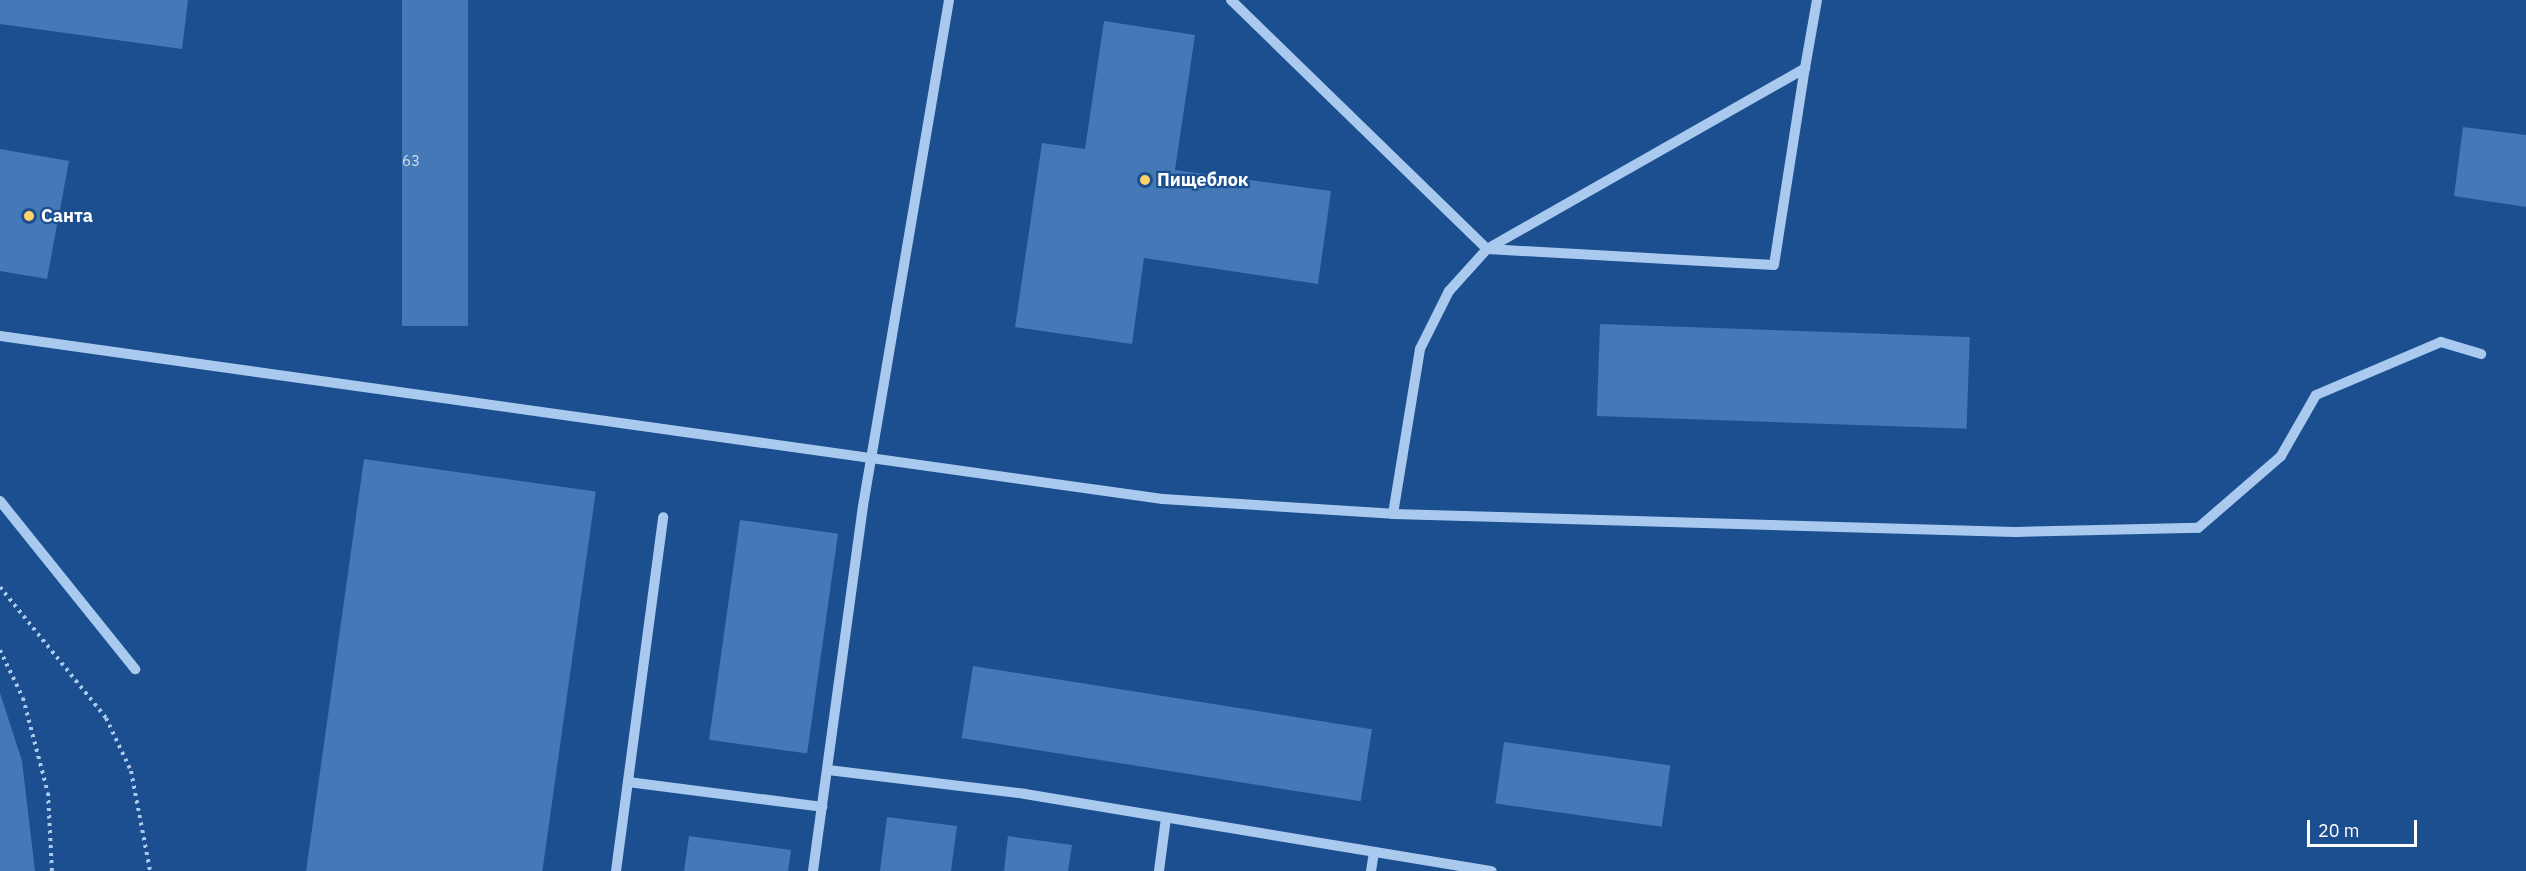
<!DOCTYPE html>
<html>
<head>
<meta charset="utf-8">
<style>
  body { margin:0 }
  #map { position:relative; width:2526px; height:871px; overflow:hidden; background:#1b4f8f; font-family:"IBM Plex Sans",sans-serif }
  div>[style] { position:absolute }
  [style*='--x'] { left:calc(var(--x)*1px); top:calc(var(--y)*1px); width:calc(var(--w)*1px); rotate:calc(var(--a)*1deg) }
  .building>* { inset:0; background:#4478b7; transform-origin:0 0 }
  .path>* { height:4px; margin-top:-2px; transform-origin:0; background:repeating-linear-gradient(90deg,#a9c9ee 0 3px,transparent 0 7.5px) }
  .minor>* { height:10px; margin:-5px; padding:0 5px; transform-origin:5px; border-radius:5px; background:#a9c9ee }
  .dots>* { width:16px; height:16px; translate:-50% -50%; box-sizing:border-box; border:3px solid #1b4f8f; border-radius:50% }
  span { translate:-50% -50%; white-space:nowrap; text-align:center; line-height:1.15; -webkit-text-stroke:4.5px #1b4f8f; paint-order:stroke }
  .number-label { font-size:15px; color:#d0dded }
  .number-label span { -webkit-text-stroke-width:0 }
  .poi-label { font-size:18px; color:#fff; font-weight:700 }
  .left { translate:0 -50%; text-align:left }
  .scale { position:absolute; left:2307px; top:820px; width:110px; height:27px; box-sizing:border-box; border:3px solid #fff; border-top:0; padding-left:8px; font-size:18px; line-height:21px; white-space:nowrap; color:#fff; -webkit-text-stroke:4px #1b4f8f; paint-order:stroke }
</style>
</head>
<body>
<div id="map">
  <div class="building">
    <i style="clip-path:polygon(0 0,188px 0,182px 49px,0 24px)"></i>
    <i style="left:402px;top:0;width:66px;height:326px"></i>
    <i style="clip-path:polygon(1104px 21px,1195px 35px,1175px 170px,1331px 191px,1318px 284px,1144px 258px,1132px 344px,1015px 327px,1042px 143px,1085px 149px)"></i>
    <i style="clip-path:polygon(2463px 127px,2526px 135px,2526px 207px,2454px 196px)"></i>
    <i style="clip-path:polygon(0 149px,69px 161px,47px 279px,0 271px)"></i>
    <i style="left:1600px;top:324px;width:370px;height:92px;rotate:2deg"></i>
    <i style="left:364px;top:459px;width:234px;height:417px;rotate:8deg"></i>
    <i style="left:740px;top:520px;width:99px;height:222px;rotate:8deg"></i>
    <i style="left:973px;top:666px;width:404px;height:73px;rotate:9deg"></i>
    <i style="clip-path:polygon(0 693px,22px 761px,35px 871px,0 871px)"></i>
    <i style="left:1504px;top:742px;width:168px;height:62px;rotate:8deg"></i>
    <i style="clip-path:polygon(887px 817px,957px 826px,951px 871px,880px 871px)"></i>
    <i style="clip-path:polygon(689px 836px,791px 850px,788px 871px,684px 871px)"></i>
    <i style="clip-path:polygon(1008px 836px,1072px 845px,1068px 871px,1004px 871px)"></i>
  </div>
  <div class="path">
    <i style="--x:0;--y:587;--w:169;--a:51"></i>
    <i style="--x:106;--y:718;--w:59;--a:64.7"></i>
    <i style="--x:131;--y:771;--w:102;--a:79.2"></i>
    <i style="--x:0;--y:650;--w:53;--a:64.4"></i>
    <i style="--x:23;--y:698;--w:98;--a:75.3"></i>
    <i style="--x:48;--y:793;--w:78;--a:87.1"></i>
  </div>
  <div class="minor">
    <i style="--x:1231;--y:0;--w:357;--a:44.2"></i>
    <i style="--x:1487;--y:249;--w:57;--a:132.1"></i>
    <i style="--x:1449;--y:291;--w:65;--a:116.6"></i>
    <i style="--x:1420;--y:349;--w:167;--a:99.3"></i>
    <i style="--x:1487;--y:249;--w:287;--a:3.2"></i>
    <i style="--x:1774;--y:265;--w:199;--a:-81.1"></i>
    <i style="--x:1487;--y:249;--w:366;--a:-29.6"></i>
    <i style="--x:1805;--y:68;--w:69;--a:-80"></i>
    <i style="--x:0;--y:336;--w:1174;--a:7.98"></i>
    <i style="--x:1163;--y:499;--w:230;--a:3.7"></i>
    <i style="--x:1393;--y:514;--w:622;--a:1.66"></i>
    <i style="--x:2015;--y:532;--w:183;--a:-1.3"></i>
    <i style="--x:2198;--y:528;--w:110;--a:-40.9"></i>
    <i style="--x:2281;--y:456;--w:70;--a:-60.2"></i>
    <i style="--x:2316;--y:395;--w:136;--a:-23"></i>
    <i style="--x:2441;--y:342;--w:42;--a:16.7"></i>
    <i style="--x:0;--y:501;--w:216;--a:51.2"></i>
    <i style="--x:828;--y:770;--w:198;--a:6.9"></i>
    <i style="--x:1025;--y:794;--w:473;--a:9.4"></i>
    <i style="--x:628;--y:782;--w:196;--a:7.3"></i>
    <i style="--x:616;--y:871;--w:357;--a:-82.4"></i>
    <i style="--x:813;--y:871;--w:368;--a:-82.2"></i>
    <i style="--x:863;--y:506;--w:513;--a:-80.35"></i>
    <i style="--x:1159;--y:871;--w:53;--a:-82.5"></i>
    <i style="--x:1371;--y:871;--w:19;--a:-81"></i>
  </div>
  <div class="dots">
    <i style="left:1145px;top:180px;background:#ffd166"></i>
    <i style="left:29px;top:216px;background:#ffd166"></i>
  </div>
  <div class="number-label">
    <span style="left:411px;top:161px">63</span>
  </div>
  <div class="poi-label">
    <span class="left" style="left:1157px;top:180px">Пищеблок</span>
    <span class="left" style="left:41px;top:216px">Санта</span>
  </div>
  <div class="scale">20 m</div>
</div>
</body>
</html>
